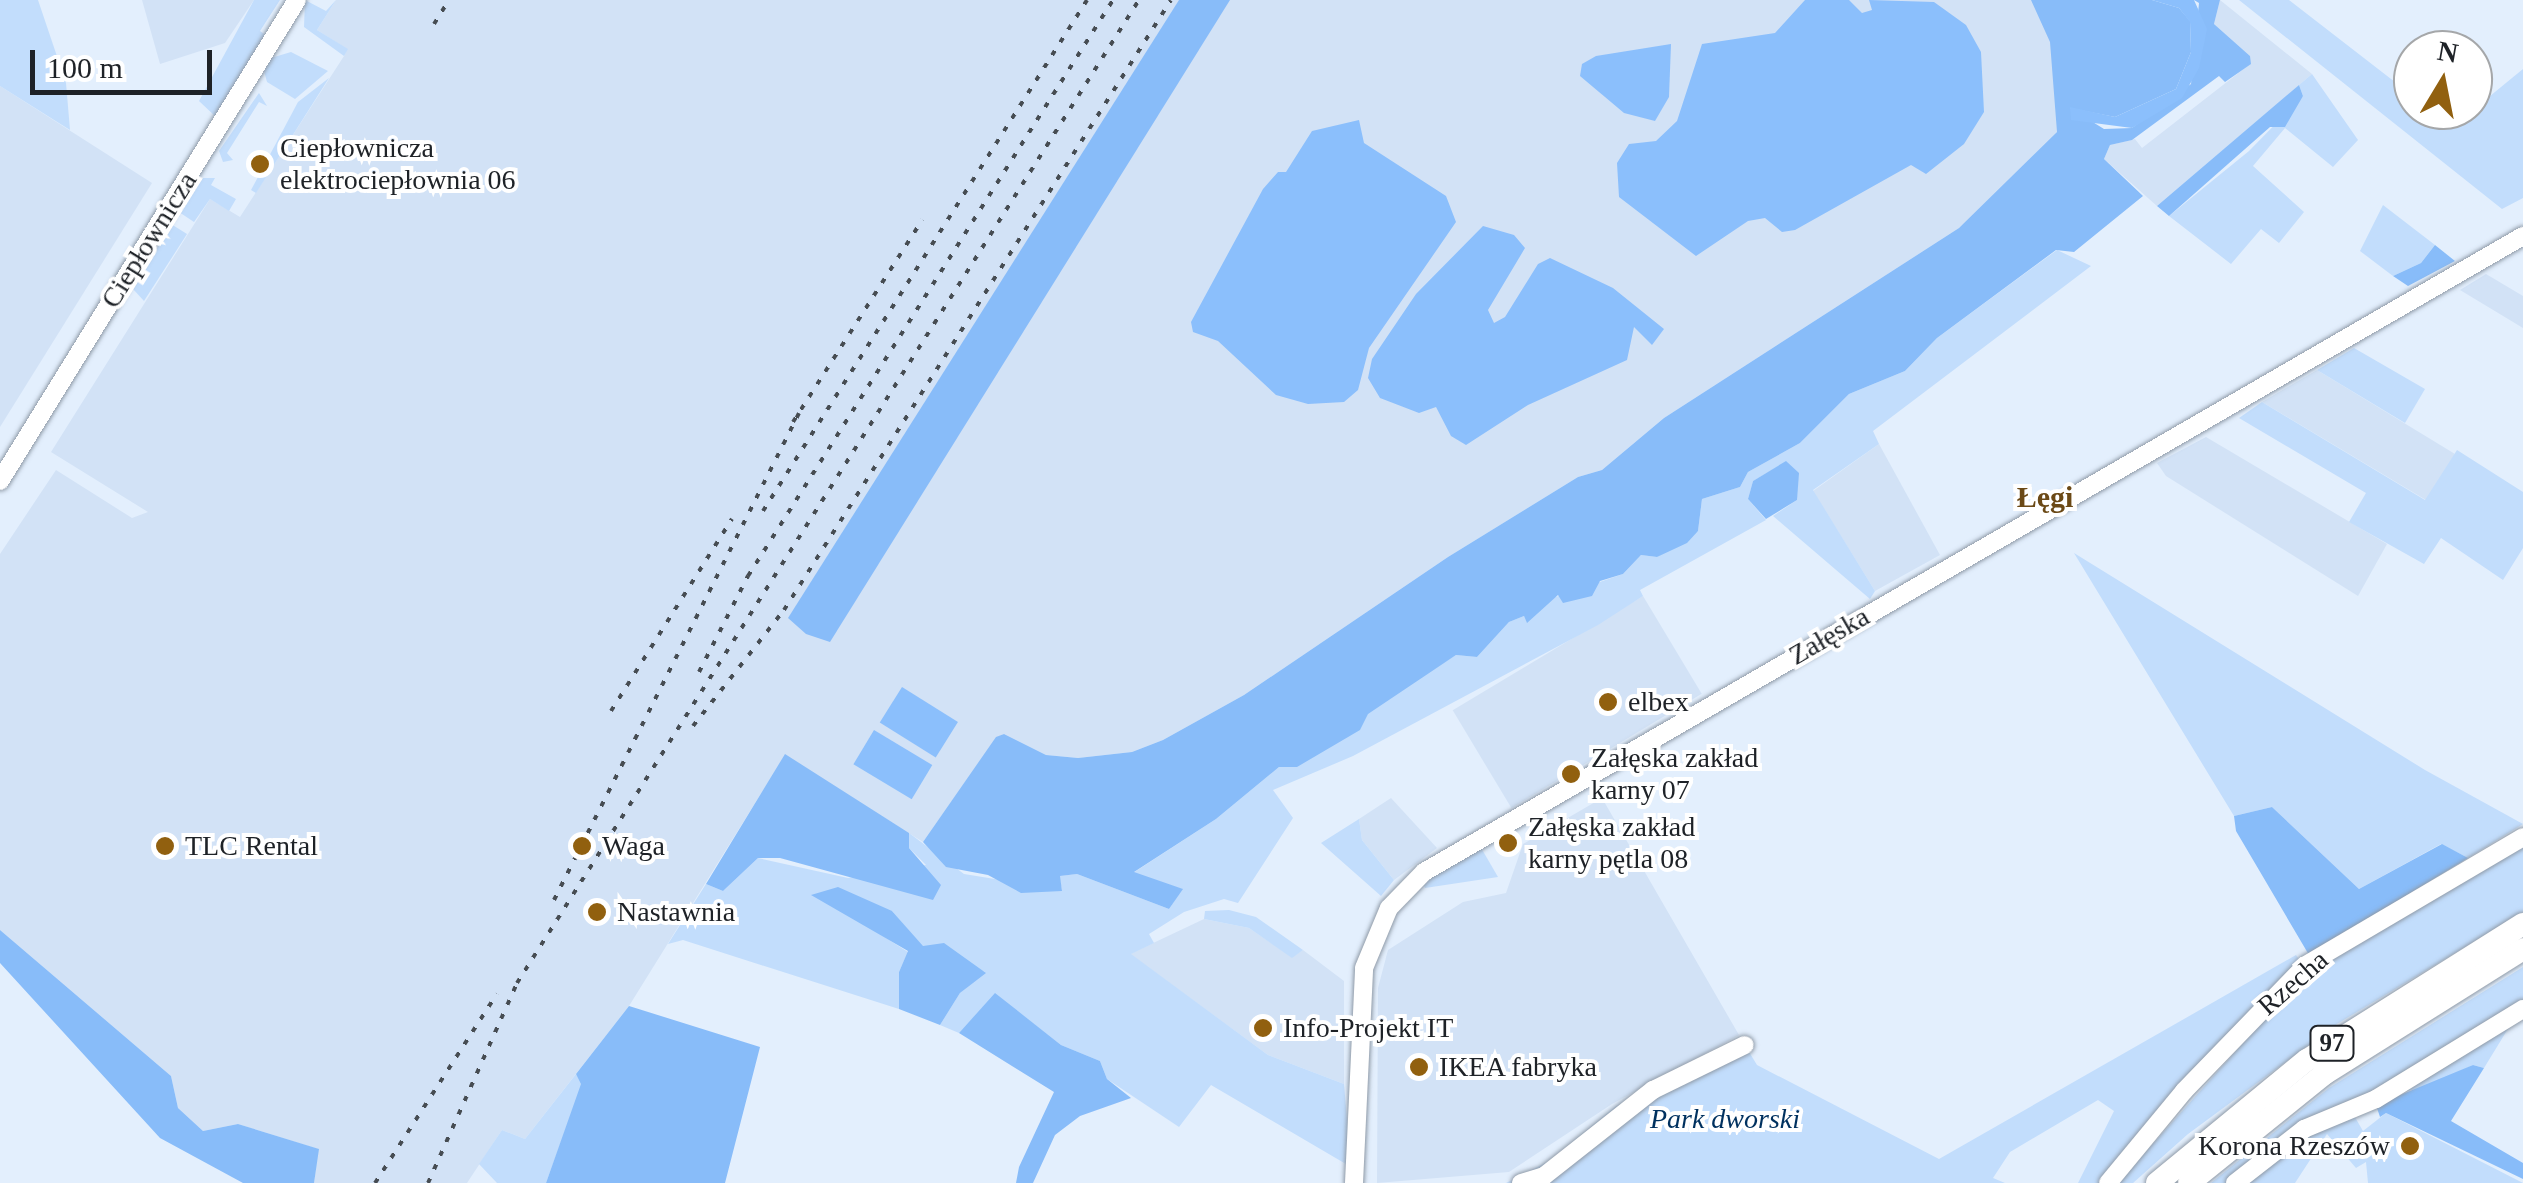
<!DOCTYPE html>
<html>
<head>
<meta charset="utf-8">
<style>
  body { margin:0 }
  #map { position:relative; width:2523px; height:1183px; overflow:hidden; background:#e3effd; font-family:Georgia,serif }
  div>[style] { position:absolute }
  [style*='--x'] { left:calc(var(--x)*1px); top:calc(var(--y)*1px); width:calc(var(--w)*1px); rotate:calc(var(--a)*1deg) }
  .built>* { inset:0; background:#d2e2f6; transform-origin:0 0 }
  .green>* { inset:0; background:#c2ddfc }
  .forest>* { inset:0; background:#88bcf9 }
  .water>* { inset:0; background:#8bbffc; transform-origin:0 0 }
  .roads { filter:drop-shadow(0 0 2px #8f9aa7) drop-shadow(0 0 2px #8f9aa7) }
  .minor>* { height:18px; margin:-9px; padding:0 9px; transform-origin:9px; border-radius:9px; background:#fff }
  .major>* { height:22px; margin:-11px; padding:0 11px; transform-origin:11px; border-radius:11px; background:#fff }
  .rail>* { height:4px; margin-top:-2px; transform-origin:0; background:repeating-linear-gradient(90deg,#464c52 0 5px,transparent 0 15px) }
  .dots>* { width:28px; height:28px; translate:-50% -50%; box-sizing:border-box; border:5px solid #fff; border-radius:50% }
  span { translate:-50% -50%; white-space:nowrap; text-align:center; line-height:1.15; -webkit-text-stroke:8px #fff; paint-order:stroke }
  .shield-label span { padding:2px 8px; background:#fff; border:2px solid; border-radius:8px; -webkit-text-stroke-width:0 }
  .shield-label { font-size:25px; color:#1e2227; font-weight:700 }
  .poi-label { font-size:28px; color:#1e2227 }
  .left { translate:0 -50%; text-align:left }
  .right { translate:-100% -50%; text-align:right }
  .street-label { font-size:28px; color:#1e2227 }
  .park-label { font-size:28px; color:#00315f; font-style:italic }
  .neighbourhood-label { font-size:30px; color:#6b4916; font-weight:700 }
  .north { position:absolute; left:2393px; top:30px; width:100px; height:100px; box-sizing:border-box; background:#fff; border:2px solid #a5a7a9; border-radius:50%; rotate:10deg; font-size:28px; font-weight:700; line-height:40px; text-align:center; color:#1e2227 }
  .north::after { content:''; display:block; margin:auto; width:35px; height:45px; background:#91600f; clip-path:polygon(50% 0,100% 100%,50% 72%,0 100%) }
  .scale { position:absolute; left:30px; top:50px; width:182px; height:45px; box-sizing:border-box; border:5px solid #1e2227; border-top:0; padding-left:12px; font-size:30px; line-height:35px; white-space:nowrap; color:#1e2227; -webkit-text-stroke:8px #fff; paint-order:stroke }
</style>
</head>
<body>
<div id="map">
  <div class="built">
    <i style="clip-path:polygon(142px 0,254px 0,225px 43px,160px 64px)"></i>
    <i style="clip-path:polygon(336px 0,2134px 0,2057px 132px,2005px 188px,1959px 228px,1664px 418px,1602px 470px,1578px 477px,1448px 557px,1244px 695px,1163px 740px,1132px 752px,1078px 758px,1046px 755px,1004px 734px,996px 738px,923px 842px,785px 755px,629px 1006px,525px 1139px,502px 1130px,467px 1183px,314px 1183px,318px 1149px,238px 1124px,203px 1131px,178px 1108px,171px 1076px,0 930px,0 554px,56px 470px,132px 518px,148px 512px,51px 452px,210px 199px,240px 217px,344px 56px,347px 49px,317px 30px)"></i>
    <i style="clip-path:polygon(2220px 0,2312px 74px,2157px 206px,2104px 159px,2110px 145px,2135px 139px,2142px 148px,2250px 64px,2250px 56px,2214px 24px)"></i>
    <i style="clip-path:polygon(0 86px,152px 183px,0 427px)"></i>
    <i style="clip-path:polygon(2486px 274px,2523px 296px,2523px 328px,2460px 290px)"></i>
    <i style="clip-path:polygon(2317px 370px,2455px 454px,2426px 500px,2262px 402px)"></i>
    <i style="clip-path:polygon(2206px 437px,2387px 544px,2358px 596px,2166px 476px,2157px 463px)"></i>
    <i style="clip-path:polygon(1879px 444px,1940px 555px,1875px 591px,1813px 491px)"></i>
    <i style="left:1643px;top:596px;width:114px;height:222px;rotate:59deg"></i>
    <i style="clip-path:polygon(1391px 798px,1437px 848px,1394px 880px,1362px 840px,1359px 819px)"></i>
    <i style="clip-path:polygon(1602px 798px,1739px 1035px,1612px 1104px,1509px 1172px,1377px 1183px,1378px 988px,1388px 950px,1463px 902px,1506px 893px,1523px 844px)"></i>
    <i style="clip-path:polygon(1204px 919px,1249px 928px,1292px 957px,1303px 950px,1344px 981px,1344px 1084px,1268px 1055px,1130px 954px)"></i>
  </div>
  <div class="green">
    <i style="clip-path:polygon(0 0,38px 0,66px 83px,70px 130px,0 86px)"></i>
    <i style="clip-path:polygon(254px 0,280px 0,260px 31px,267px 36px,217px 118px,199px 101px)"></i>
    <i style="clip-path:polygon(305px 0,326px 11px,336px 0,317px 30px,348px 49px,344px 56px,304px 27px)"></i>
    <i style="clip-path:polygon(2239px 0,2289px 0,2413px 96px,2413px 110px,2442px 118px,2456px 120px,2473px 110px,2523px 69px,2523px 198px,2502px 209px)"></i>
    <i style="clip-path:polygon(291px 52px,328px 71px,295px 99px,267px 82px,264px 71px,271px 58px)"></i>
    <i style="clip-path:polygon(2312px 74px,2358px 140px,2333px 167px,2285px 128px,2253px 166px,2304px 212px,2279px 243px,2261px 229px,2231px 264px,2169px 216px,2249px 151px,2303px 96px,2299px 85px)"></i>
    <i style="clip-path:polygon(329px 78px,256px 193px,251px 190px,298px 102px)"></i>
    <i style="clip-path:polygon(259px 93px,267px 106px,259px 102px,227px 153px,233px 160px,223px 162px,219px 151px)"></i>
    <i style="clip-path:polygon(203px 178px,215px 178px,211px 185px,236px 199px,229px 211px,210px 199px,194px 222px,179px 212px)"></i>
    <i style="clip-path:polygon(2383px 205px,2435px 245px,2421px 263px,2393px 276px,2360px 251px)"></i>
    <i style="clip-path:polygon(171px 224px,187px 234px,144px 301px,133px 289px)"></i>
    <i style="clip-path:polygon(2057px 250px,2091px 266px,1873px 431px,1879px 444px,1813px 490px,1875px 591px,1870px 599px,1773px 516px,1797px 500px,1786px 462px,1753px 481px,1748px 499px,1766px 520px,1640px 590px,1643px 596px,1598px 625px,1353px 756px,1273px 790px,1293px 818px,1238px 903px,1224px 899px,1184px 912px,1149px 934px,1154px 943px,1131px 954px,1268px 1055px,1344px 1084px,1351px 1167px,1211px 1085px,1179px 1127px,1107px 1079px,1100px 1061px,1061px 1045px,995px 994px,959px 1033px,940px 1025px,960px 993px,985px 972px,923px 947px,892px 911px,864px 924px,908px 952px,899px 972px,899px 1009px,683px 940px,668px 944px,706px 884px,723px 891px,758px 858px,848px 878px,926px 865px,909px 848px,909px 833px,964px 874px,1062px 890px,1059px 876px,1077px 874px,1169px 909px,1182px 889px,1133px 873px,1216px 819px,1279px 767px,1456px 655px,1477px 657px,1509px 622px,1524px 616px,1527px 622px,1544px 601px,1623px 574px,1641px 555px,1657px 557px,1698px 531px,1702px 499px,1740px 487px,1748px 472px,1800px 443px,1849px 394px,1905px 371px,1937px 338px)"></i>
    <i style="clip-path:polygon(2354px 348px,2425px 389px,2405px 423px,2317px 370px)"></i>
    <i style="clip-path:polygon(2262px 402px,2425px 500px,2457px 450px,2523px 492px,2523px 548px,2503px 580px,2441px 538px,2424px 564px,2349px 522px,2366px 493px,2239px 418px)"></i>
    <i style="clip-path:polygon(2074px 553px,2425px 770px,2523px 824px,2468px 858px,2441px 844px,2359px 889px,2272px 807px,2234px 816px)"></i>
    <i style="clip-path:polygon(1359px 819px,1362px 840px,1394px 880px,1381px 896px,1321px 843px)"></i>
    <i style="clip-path:polygon(1480px 846px,1498px 877px,1425px 888px,1423px 883px)"></i>
    <i style="clip-path:polygon(2523px 846px,2523px 912px,2337px 1024px,2188px 1134px,2133px 1183px,2118px 1183px,2303px 976px)"></i>
    <i style="clip-path:polygon(1229px 910px,1256px 917px,1303px 950px,1292px 958px,1249px 928px,1204px 919px,1205px 911px)"></i>
    <i style="clip-path:polygon(2296px 955px,2301px 962px,2101px 1183px,2078px 1183px,2114px 1111px,2098px 1100px,2010px 1152px,1993px 1178px,2005px 1183px,1506px 1183px,1549px 1161px,1616px 1106px,1743px 1042px,1757px 1065px,1939px 1159px)"></i>
    <i style="clip-path:polygon(2523px 967px,2523px 1003px,2361px 1098px,2320px 1113px,2228px 1183px,2211px 1183px,2329px 1088px)"></i>
    <i style="clip-path:polygon(2514px 1019px,2484px 1068px,2473px 1065px,2425px 1089px,2402px 1091px)"></i>
    <i style="clip-path:polygon(576px 1074px,582px 1084px,546px 1183px,497px 1183px,479px 1164px,502px 1130px,525px 1139px)"></i>
    <i style="clip-path:polygon(2352px 1112px,2363px 1131px,2386px 1113px,2523px 1183px,2368px 1183px,2366px 1162px,2356px 1168px,2327px 1134px,2295px 1183px,2245px 1183px,2307px 1134px)"></i>
  </div>
  <div class="forest">
    <i style="clip-path:polygon(1179px 0,1230px 0,830px 642px,806px 634px,788px 618px)"></i>
    <i style="clip-path:polygon(2031px 0,2152px 0,2179px 8px,2190px 21px,2191px 52px,2176px 89px,2115px 117px,2070px 108px,2104px 129px,2132px 128px,2191px 84px,2199px 3px,2194px 0,2220px 0,2214px 24px,2250px 56px,2251px 64px,2225px 82px,2219px 76px,2132px 140px,2110px 145px,2104px 159px,2143px 196px,2074px 252px,2056px 250px,1937px 338px,1905px 371px,1849px 394px,1800px 443px,1748px 472px,1740px 487px,1702px 499px,1698px 531px,1687px 543px,1657px 557px,1641px 555px,1623px 574px,1600px 581px,1592px 596px,1563px 603px,1558px 595px,1527px 623px,1524px 616px,1509px 622px,1477px 657px,1456px 655px,1368px 714px,1360px 730px,1297px 767px,1279px 767px,1216px 819px,1134px 872px,1183px 889px,1169px 909px,1077px 874px,1060px 876px,1062px 891px,1021px 893px,988px 875px,946px 867px,923px 842px,996px 737px,1004px 734px,1046px 755px,1078px 758px,1132px 752px,1163px 740px,1244px 695px,1448px 557px,1578px 477px,1602px 470px,1664px 418px,1959px 228px,2057px 132px,2050px 42px)"></i>
    <i style="clip-path:polygon(2299px 85px,2303px 96px,2285px 127px,2270px 127px,2169px 216px,2157px 206px)"></i>
    <i style="clip-path:polygon(2435px 245px,2455px 261px,2408px 286px,2393px 276px,2421px 263px)"></i>
    <i style="clip-path:polygon(1786px 461px,1799px 473px,1797px 500px,1766px 519px,1748px 499px,1753px 481px)"></i>
    <i style="clip-path:polygon(785px 754px,909px 833px,909px 848px,941px 885px,933px 900px,780px 858px,758px 858px,723px 891px,706px 884px)"></i>
    <i style="clip-path:polygon(2272px 807px,2359px 889px,2442px 844px,2468px 858px,2309px 955px,2236px 831px,2234px 816px)"></i>
    <i style="clip-path:polygon(838px 887px,892px 911px,923px 946px,944px 943px,986px 973px,960px 993px,940px 1025px,899px 1009px,899px 972px,908px 951px,811px 895px)"></i>
    <i style="clip-path:polygon(0 930px,171px 1076px,178px 1108px,203px 1131px,238px 1124px,319px 1149px,314px 1183px,243px 1183px,160px 1138px,0 963px)"></i>
    <i style="clip-path:polygon(995px 993px,1061px 1045px,1100px 1061px,1107px 1079px,1131px 1098px,1080px 1116px,1055px 1135px,1033px 1183px,1016px 1183px,1019px 1167px,1054px 1092px,959px 1033px)"></i>
    <i style="clip-path:polygon(629px 1006px,760px 1047px,725px 1183px,546px 1183px,581px 1084px,576px 1074px)"></i>
    <i style="clip-path:polygon(2473px 1065px,2484px 1068px,2451px 1121px,2523px 1163px,2523px 1179px,2386px 1113px,2380px 1117px,2376px 1105px)"></i>
  </div>
  <div class="water">
    <i style="clip-path:polygon(1805px 0,1849px 0,1862px 13px,1872px 10px,1869px 0,1934px 2px,1966px 25px,1981px 52px,1984px 112px,1964px 144px,1926px 174px,1911px 165px,1795px 230px,1782px 232px,1765px 218px,1748px 221px,1696px 256px,1619px 197px,1617px 163px,1629px 144px,1656px 141px,1677px 121px,1702px 44px,1775px 33px)"></i>
    <i style="clip-path:polygon(2152px 0,2194px 0,2207px 29px,2199px 68px,2182px 98px,2132px 128px,2071px 120px,2070px 107px,2115px 117px,2176px 89px,2191px 52px,2190px 22px,2179px 8px)"></i>
    <i style="clip-path:polygon(1671px 44px,1669px 97px,1655px 121px,1624px 113px,1580px 76px,1582px 64px,1596px 56px)"></i>
    <i style="clip-path:polygon(1359px 120px,1364px 143px,1446px 196px,1456px 222px,1369px 348px,1358px 390px,1344px 402px,1308px 404px,1276px 395px,1218px 341px,1193px 332px,1191px 322px,1263px 189px,1278px 172px,1286px 172px,1312px 131px)"></i>
    <i style="clip-path:polygon(1483px 226px,1514px 235px,1525px 248px,1488px 310px,1494px 323px,1505px 317px,1538px 264px,1550px 258px,1613px 288px,1664px 329px,1652px 345px,1634px 327px,1627px 360px,1528px 405px,1466px 445px,1451px 436px,1436px 407px,1419px 413px,1380px 398px,1368px 378px,1372px 359px,1416px 294px)"></i>
    <i style="left:902px;top:687px;width:66px;height:42px;rotate:32deg"></i>
    <i style="left:874px;top:730px;width:68px;height:40px;rotate:31deg"></i>
  </div>
  <div class="roads">
    <div class="minor">
      <i style="--x:0;--y:481;--w:565;--a:-58.31"></i>
      <i style="--x:1354;--y:1183;--w:215;--a:-87.3"></i>
      <i style="--x:1364;--y:968;--w:65;--a:-67.4"></i>
      <i style="--x:1389;--y:908;--w:50;--a:-45.8"></i>
      <i style="--x:1424;--y:872;--w:1270;--a:-30.06"></i>
      <i style="--x:1521;--y:1183;--w:24;--a:-17"></i>
      <i style="--x:1544;--y:1176;--w:139;--a:-38.3"></i>
      <i style="--x:1653;--y:1090;--w:102;--a:-26.1"></i>
      <i style="--x:2108;--y:1183;--w:119;--a:-50.4"></i>
      <i style="--x:2184;--y:1091;--w:175;--a:-45.9"></i>
      <i style="--x:2306;--y:965;--w:252;--a:-30.5"></i>
      <i style="--x:2235;--y:1183;--w:88;--a:-38"></i>
      <i style="--x:2304;--y:1129;--w:78;--a:-22.6"></i>
      <i style="--x:2376;--y:1099;--w:172;--a:-31.5"></i>
    </div>
    <div class="major">
      <i style="--x:2157;--y:1183;--w:194;--a:-39.4"></i>
      <i style="--x:2307;--y:1060;--w:255;--a:-32.2"></i>
      <i style="--x:2189;--y:1183;--w:174;--a:-38.9"></i>
      <i style="--x:2324;--y:1074;--w:235;--a:-32.1"></i>
    </div>
  </div>
  <div class="rail">
    <i style="--x:434;--y:24;--w:28;--a:-58"></i>
    <i style="--x:793;--y:422;--w:240;--a:-57.4"></i>
    <i style="--x:763;--y:511;--w:605;--a:-57.62"></i>
    <i style="--x:699;--y:672;--w:108;--a:-63"></i>
    <i style="--x:748;--y:576;--w:682;--a:-57.64"></i>
    <i style="--x:611;--y:711;--w:227;--a:-57.8"></i>
    <i style="--x:693;--y:726;--w:147;--a:-51.9"></i>
    <i style="--x:784;--y:610;--w:722;--a:-57.61"></i>
    <i style="--x:554;--y:900;--w:545;--a:-63.29"></i>
    <i style="--x:375;--y:1183;--w:225;--a:-57.2"></i>
    <i style="--x:428;--y:1183;--w:219;--a:-66"></i>
    <i style="--x:517;--y:983;--w:1163;--a:-57.68"></i>
  </div>
  <div class="dots">
    <i style="left:260px;top:164px;background:#91600f"></i>
    <i style="left:1608px;top:702px;background:#91600f"></i>
    <i style="left:1571px;top:774px;background:#91600f"></i>
    <i style="left:1508px;top:843px;background:#91600f"></i>
    <i style="left:165px;top:846px;background:#91600f"></i>
    <i style="left:582px;top:846px;background:#91600f"></i>
    <i style="left:597px;top:912px;background:#91600f"></i>
    <i style="left:1263px;top:1028px;background:#91600f"></i>
    <i style="left:1419px;top:1067px;background:#91600f"></i>
    <i style="left:2410px;top:1146px;background:#91600f"></i>
  </div>
  <div class="shield-label">
    <span style="left:2332px;top:1043px">97</span>
  </div>
  <div class="poi-label">
    <span class="left" style="left:280px;top:164px">Ciepłownicza<br>elektrociepłownia 06</span>
    <span class="left" style="left:1628px;top:702px">elbex</span>
    <span class="left" style="left:1591px;top:774px">Załęska zakład<br>karny 07</span>
    <span class="left" style="left:1528px;top:843px">Załęska zakład<br>karny pętla 08</span>
    <span class="left" style="left:185px;top:846px">TLC Rental</span>
    <span class="left" style="left:602px;top:846px">Waga</span>
    <span class="left" style="left:617px;top:912px">Nastawnia</span>
    <span class="left" style="left:1283px;top:1028px">Info-Projekt IT</span>
    <span class="left" style="left:1439px;top:1067px">IKEA fabryka</span>
    <span class="right" style="left:2390px;top:1146px">Korona Rzeszów</span>
  </div>
  <div class="street-label">
    <span style="left:149px;top:240px;rotate:-58deg">Ciepłownicza</span>
    <span style="left:1829px;top:636px;rotate:-30deg">Załęska</span>
    <span style="left:2293px;top:983px;rotate:-41deg">Rzecha</span>
  </div>
  <div class="park-label">
    <span style="left:1725px;top:1119px">Park dworski</span>
  </div>
  <div class="neighbourhood-label">
    <span style="left:2045px;top:497px">Łęgi</span>
  </div>
  <div class="north">N</div>
  <div class="scale">100 m</div>
</div>
</body>
</html>
